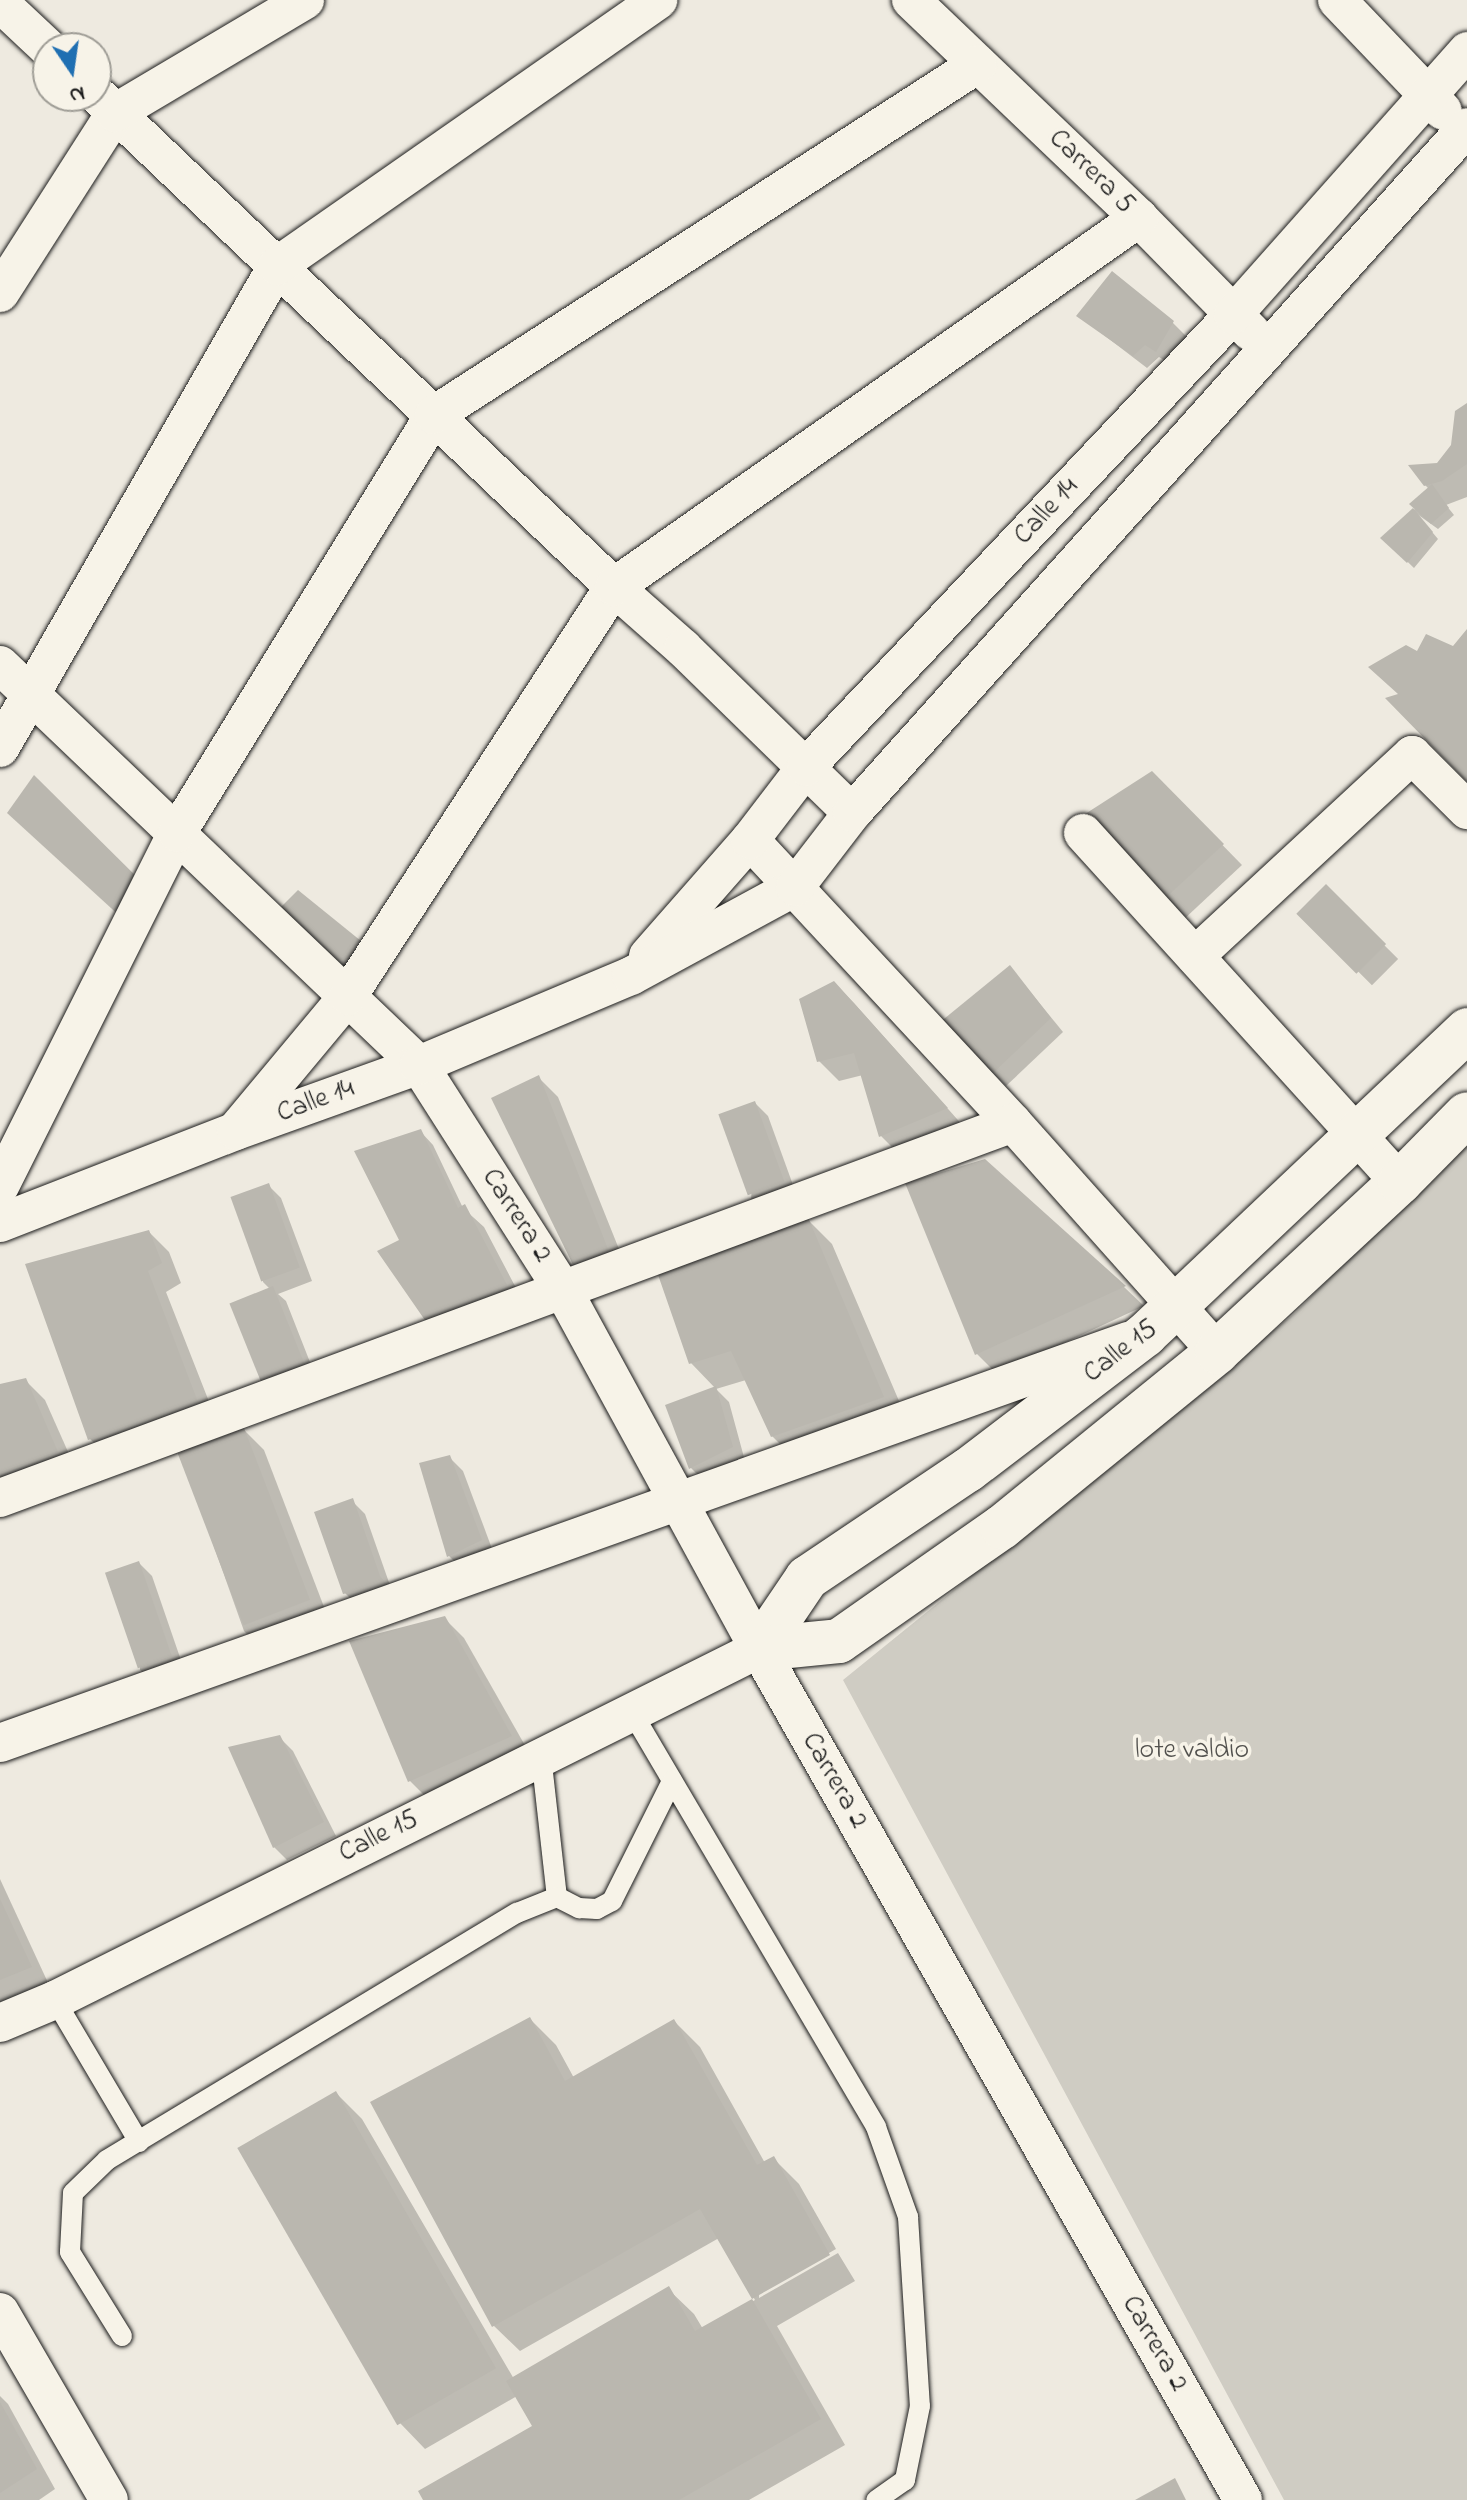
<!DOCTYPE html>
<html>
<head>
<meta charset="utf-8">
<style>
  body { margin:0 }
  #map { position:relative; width:1467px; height:2500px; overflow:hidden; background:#eeeae0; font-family:"Indie Flower",sans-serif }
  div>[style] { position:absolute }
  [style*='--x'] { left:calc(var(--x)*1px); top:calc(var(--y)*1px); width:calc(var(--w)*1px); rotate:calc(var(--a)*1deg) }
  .green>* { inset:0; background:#cfccc3 }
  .shadow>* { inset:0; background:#0003; transform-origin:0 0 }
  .building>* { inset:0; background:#bab7af; transform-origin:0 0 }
  .roads { filter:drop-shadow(0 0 2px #1c1c1c) drop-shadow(0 0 2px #1c1c1c) }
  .lane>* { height:20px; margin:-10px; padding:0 10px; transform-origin:10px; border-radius:10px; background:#f7f3e8 }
  .street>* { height:38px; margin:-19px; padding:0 19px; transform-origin:19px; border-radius:19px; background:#f7f3e8 }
  .secondary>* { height:44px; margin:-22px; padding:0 22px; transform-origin:22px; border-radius:22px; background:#f7f3e8 }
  span { translate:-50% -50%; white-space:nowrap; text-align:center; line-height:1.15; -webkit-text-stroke:7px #f7f3e8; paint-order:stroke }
  .street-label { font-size:28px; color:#1c1c1c }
  .park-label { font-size:28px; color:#52514e }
  .north { position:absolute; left:32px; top:32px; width:80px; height:80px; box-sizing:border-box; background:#f7f3e8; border:2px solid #9f9d96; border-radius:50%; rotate:167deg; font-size:22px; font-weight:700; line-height:32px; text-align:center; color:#1c1c1c }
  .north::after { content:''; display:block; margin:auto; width:28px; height:36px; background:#1f6fb2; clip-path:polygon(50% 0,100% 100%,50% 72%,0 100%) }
</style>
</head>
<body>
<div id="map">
  <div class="green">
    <i style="clip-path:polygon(1467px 1139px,1467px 2500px,1284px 2500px,843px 1680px,1294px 1314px)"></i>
  </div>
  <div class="shadow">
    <i style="clip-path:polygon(1079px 316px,1173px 323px,1186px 336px,1170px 364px,1159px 357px,1147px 368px)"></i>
    <i style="clip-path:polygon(1467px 406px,1467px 497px,1446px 505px,1454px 515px,1438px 529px,1417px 514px,1438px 539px,1414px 568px,1383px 538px,1416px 508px,1429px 489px,1425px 485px,1452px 446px)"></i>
    <i style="clip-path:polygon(1152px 773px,1242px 865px,1182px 921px,1085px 816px)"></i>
    <i style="left:1326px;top:887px;width:102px;height:37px;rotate:45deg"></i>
    <i style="clip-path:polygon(1010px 967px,1063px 1032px,1006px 1086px,942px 1023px)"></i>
    <i style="clip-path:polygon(834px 983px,854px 1003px,965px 1128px,901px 1156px,881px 1136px,863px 1075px,839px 1081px,819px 1061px)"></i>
    <i style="clip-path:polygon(538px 1077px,558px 1097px,631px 1279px,597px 1290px)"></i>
    <i style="clip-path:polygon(755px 1103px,768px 1116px,797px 1196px,751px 1202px)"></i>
    <i style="clip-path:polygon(420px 1131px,433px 1145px,463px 1208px,484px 1227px,525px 1305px,450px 1345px,401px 1241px)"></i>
    <i style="clip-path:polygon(984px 1161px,1124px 1287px,1144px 1306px,997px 1374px,977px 1354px,908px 1184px)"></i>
    <i style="clip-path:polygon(268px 1185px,281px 1198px,312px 1281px,278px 1294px,286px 1301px,317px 1380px,275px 1395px,270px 1289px,263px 1282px)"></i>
    <i style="clip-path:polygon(806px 1218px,832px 1244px,908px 1422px,798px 1462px,772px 1436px,746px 1380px,716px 1389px,729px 1402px,745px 1461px,704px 1481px,691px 1468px,668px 1406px,716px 1389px,691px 1363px)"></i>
    <i style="clip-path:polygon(149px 1232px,169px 1252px,181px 1283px,166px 1292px,217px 1422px,110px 1458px,90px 1439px)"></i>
    <i style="clip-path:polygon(25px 1380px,45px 1400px,77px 1472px,0 1500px,0 1386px)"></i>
    <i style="clip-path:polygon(244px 1430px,264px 1450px,329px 1620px,264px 1651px,244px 1631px,180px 1451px)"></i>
    <i style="clip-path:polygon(450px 1458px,463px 1471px,494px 1554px,462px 1569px,449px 1556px,421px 1465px)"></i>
    <i style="clip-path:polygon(352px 1501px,365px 1514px,392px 1591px,358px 1606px,345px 1593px)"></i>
    <i style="clip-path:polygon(139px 1563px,152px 1576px,184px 1669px,154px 1683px,140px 1670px)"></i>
    <i style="clip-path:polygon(444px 1618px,464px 1638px,531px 1756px,430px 1801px,410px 1781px,351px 1642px)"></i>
    <i style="clip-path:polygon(279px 1737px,293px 1751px,336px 1836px,287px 1860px,274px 1847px)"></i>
    <i style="clip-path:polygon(0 1879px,50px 1987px,0 2007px)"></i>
    <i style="clip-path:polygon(530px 2019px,556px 2045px,574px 2078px,674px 2021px,700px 2047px,765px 2163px,773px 2158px,799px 2184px,836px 2249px,759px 2293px,759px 2298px,838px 2253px,855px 2281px,777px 2326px,845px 2445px,749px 2500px,425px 2500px,535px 2426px,517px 2396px,425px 2449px,400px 2423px,240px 2149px,336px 2093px,362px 2119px,514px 2379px,668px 2289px,694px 2314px,703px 2329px,755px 2300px,719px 2238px,520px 2351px,494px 2326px)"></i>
    <i style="clip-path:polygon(0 2396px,8px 2404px,55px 2489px,39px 2500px,0 2500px)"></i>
  </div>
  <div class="building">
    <i style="clip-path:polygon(1112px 271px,1174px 321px,1156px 352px,1145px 345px,1133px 356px,1076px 316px)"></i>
    <i style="clip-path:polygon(1467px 403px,1467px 464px,1442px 481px,1424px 486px,1408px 465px,1437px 463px,1451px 445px,1455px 411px)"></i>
    <i style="clip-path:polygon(1432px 484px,1449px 508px,1431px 524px,1409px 504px)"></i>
    <i style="clip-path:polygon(1413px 508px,1433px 532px,1407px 563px,1380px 538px)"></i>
    <i style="clip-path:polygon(1467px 629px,1467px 782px,1385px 698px,1398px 694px,1368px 667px,1406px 645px,1417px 651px,1426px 634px,1453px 646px)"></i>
    <i style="clip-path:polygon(1152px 771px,1224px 844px,1161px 902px,1082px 816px)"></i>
    <i style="clip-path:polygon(34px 775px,149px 889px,123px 919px,7px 813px)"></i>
    <i style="left:1326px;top:884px;width:85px;height:42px;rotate:45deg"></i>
    <i style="clip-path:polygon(298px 890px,366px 945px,339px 976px,273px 915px)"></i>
    <i style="clip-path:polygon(1010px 965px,1051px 1018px,992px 1074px,939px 1023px)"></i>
    <i style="clip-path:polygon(834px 981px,948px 1108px,879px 1137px,854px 1053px,817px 1062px,799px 999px)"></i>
    <i style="clip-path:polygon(539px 1075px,612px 1259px,576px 1271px,491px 1098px)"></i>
    <i style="left:755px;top:1101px;width:86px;height:39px;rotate:70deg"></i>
    <i style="clip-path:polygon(421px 1129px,458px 1208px,465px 1204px,507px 1285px,429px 1326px,377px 1251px,399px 1240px,354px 1151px)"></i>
    <i style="clip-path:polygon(985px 1159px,1126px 1286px,975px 1355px,905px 1183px)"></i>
    <i style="left:269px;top:1183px;width:90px;height:41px;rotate:70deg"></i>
    <i style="clip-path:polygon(807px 1215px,884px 1397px,771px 1437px,731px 1351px,689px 1364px,656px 1269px)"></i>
    <i style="clip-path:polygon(149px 1230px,162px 1263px,148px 1271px,198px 1402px,88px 1440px,25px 1264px)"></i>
    <i style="left:273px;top:1286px;width:87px;height:47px;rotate:68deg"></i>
    <i style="clip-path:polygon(26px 1378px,58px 1452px,0 1473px,0 1384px)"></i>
    <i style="clip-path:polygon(716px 1386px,733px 1447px,689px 1469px,665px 1405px)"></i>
    <i style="left:244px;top:1428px;width:184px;height:71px;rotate:69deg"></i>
    <i style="clip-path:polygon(450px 1455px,482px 1540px,447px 1557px,419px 1463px)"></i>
    <i style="clip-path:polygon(353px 1498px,380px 1576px,387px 1585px,343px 1594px,314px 1512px)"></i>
    <i style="left:139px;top:1561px;width:101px;height:36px;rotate:71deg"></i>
    <i style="clip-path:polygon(445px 1616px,512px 1736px,408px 1782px,349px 1641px)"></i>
    <i style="clip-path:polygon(280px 1735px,324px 1822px,273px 1848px,228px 1747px)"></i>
    <i style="clip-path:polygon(0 1899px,32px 1967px,0 1980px)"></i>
    <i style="clip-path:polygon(530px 2017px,565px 2081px,674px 2019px,757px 2165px,774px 2156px,830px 2255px,752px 2299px,700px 2209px,492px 2327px,370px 2102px)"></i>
    <i style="left:336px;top:2091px;width:320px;height:114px;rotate:60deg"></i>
    <i style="clip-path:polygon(669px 2286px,695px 2331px,752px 2299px,821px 2419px,679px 2500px,423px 2500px,418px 2491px,532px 2426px,506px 2381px)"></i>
    <i style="clip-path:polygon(0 2402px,37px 2469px,0 2493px)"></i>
    <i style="clip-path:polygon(1175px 2478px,1186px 2500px,1135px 2500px)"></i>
  </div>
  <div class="roads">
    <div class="lane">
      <i style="--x:633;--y:1714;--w:479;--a:59.5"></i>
      <i style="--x:876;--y:2127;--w:96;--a:70.4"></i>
      <i style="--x:908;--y:2217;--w:189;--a:86.4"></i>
      <i style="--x:920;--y:2406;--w:76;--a:101.5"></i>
      <i style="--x:905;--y:2480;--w:35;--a:145"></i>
      <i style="--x:541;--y:1755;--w:143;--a:83.6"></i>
      <i style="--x:55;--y:2000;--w:165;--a:59.4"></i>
      <i style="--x:122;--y:2336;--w:99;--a:-121.8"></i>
      <i style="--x:70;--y:2252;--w:59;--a:-87.1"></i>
      <i style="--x:73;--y:2193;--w:47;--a:-44.1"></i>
      <i style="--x:107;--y:2160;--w:479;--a:-31.1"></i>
      <i style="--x:517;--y:1913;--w:43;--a:-21.8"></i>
      <i style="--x:557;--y:1897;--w:25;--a:27"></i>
      <i style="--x:579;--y:1908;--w:18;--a:3"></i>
      <i style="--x:597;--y:1909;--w:17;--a:-28"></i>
      <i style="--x:612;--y:1901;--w:134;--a:-63.4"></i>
    </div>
    <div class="street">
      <i style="--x:911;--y:0;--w:315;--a:43.7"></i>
      <i style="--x:1139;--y:218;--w:160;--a:45.5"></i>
      <i style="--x:1337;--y:0;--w:153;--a:46.3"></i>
      <i style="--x:0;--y:3;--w:66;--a:43.2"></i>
      <i style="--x:96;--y:94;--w:715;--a:43.58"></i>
      <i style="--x:614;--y:587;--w:92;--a:41.5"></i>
      <i style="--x:683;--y:648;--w:236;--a:44.3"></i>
      <i style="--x:0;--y:293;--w:214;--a:-57.4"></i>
      <i style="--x:115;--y:113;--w:221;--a:-30.7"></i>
      <i style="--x:0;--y:665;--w:579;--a:43.67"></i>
      <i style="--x:419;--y:1065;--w:267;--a:57.4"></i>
      <i style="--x:563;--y:1290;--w:409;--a:61.4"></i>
      <i style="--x:759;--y:1649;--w:979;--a:60.37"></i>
      <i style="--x:0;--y:748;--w:556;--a:-60.11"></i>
      <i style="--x:277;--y:266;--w:465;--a:-34.9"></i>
      <i style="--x:1083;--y:833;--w:471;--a:47.8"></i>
      <i style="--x:750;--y:840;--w:386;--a:47.1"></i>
      <i style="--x:1013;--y:1123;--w:307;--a:48.3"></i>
      <i style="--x:648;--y:956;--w:154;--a:-48.7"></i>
      <i style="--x:750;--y:840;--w:92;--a:-52.5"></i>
      <i style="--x:806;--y:767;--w:622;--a:-46.63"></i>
      <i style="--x:1233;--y:315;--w:353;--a:-48.4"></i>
      <i style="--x:1195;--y:956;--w:296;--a:-42.8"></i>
      <i style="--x:1412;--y:755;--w:78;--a:45"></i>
      <i style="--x:238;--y:1128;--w:172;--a:-50.2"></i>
      <i style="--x:348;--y:996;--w:488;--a:-57"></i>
      <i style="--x:614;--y:587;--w:642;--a:-35.1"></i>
      <i style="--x:0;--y:1186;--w:395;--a:-63.4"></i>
      <i style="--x:177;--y:833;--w:491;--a:-58.4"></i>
      <i style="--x:434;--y:415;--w:647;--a:-32.83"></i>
      <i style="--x:0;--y:1223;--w:253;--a:-21.3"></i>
      <i style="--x:236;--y:1131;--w:195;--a:-19.8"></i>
      <i style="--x:419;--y:1065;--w:230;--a:-22.8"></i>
      <i style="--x:631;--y:976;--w:187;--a:-28.5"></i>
      <i style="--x:795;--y:887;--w:93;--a:-52.4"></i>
      <i style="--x:852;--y:813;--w:921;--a:-48.12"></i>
      <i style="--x:0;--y:1498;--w:1080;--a:-20.31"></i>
      <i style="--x:0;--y:1743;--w:1197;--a:-19.62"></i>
      <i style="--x:0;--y:2023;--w:60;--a:-22.7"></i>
      <i style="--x:55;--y:2000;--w:787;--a:-26.5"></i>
      <i style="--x:0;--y:2312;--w:217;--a:59.9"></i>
    </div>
    <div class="secondary">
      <i style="--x:759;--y:1649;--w:86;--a:-55.9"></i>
      <i style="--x:807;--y:1578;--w:194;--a:-33.9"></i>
      <i style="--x:968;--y:1470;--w:223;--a:-37.3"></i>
      <i style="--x:1145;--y:1335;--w:444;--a:-43.4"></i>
      <i style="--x:759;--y:1649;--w:80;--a:-5.7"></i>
      <i style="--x:839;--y:1641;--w:199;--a:-35"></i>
      <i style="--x:1002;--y:1527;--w:277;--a:-39.1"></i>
      <i style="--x:1217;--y:1352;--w:250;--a:-42.9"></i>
      <i style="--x:1400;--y:1182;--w:95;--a:-45.4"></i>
    </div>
  </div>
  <div class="street-label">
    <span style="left:1091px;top:172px;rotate:44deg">Carrera 5</span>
    <span style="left:1047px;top:512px;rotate:-47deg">Calle 14</span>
    <span style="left:316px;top:1102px;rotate:-20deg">Calle 14</span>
    <span style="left:516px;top:1216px;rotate:57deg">Carrera 2</span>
    <span style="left:1121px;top:1352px;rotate:-38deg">Calle 15</span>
    <span style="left:834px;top:1781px;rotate:60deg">Carrera 2</span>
    <span style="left:379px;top:1837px;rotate:-27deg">Calle 15</span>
    <span style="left:1154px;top:2344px;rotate:60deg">Carrera 2</span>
  </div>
  <div class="park-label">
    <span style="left:1192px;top:1751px">lote valdio</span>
  </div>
  <div class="north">N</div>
</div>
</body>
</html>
